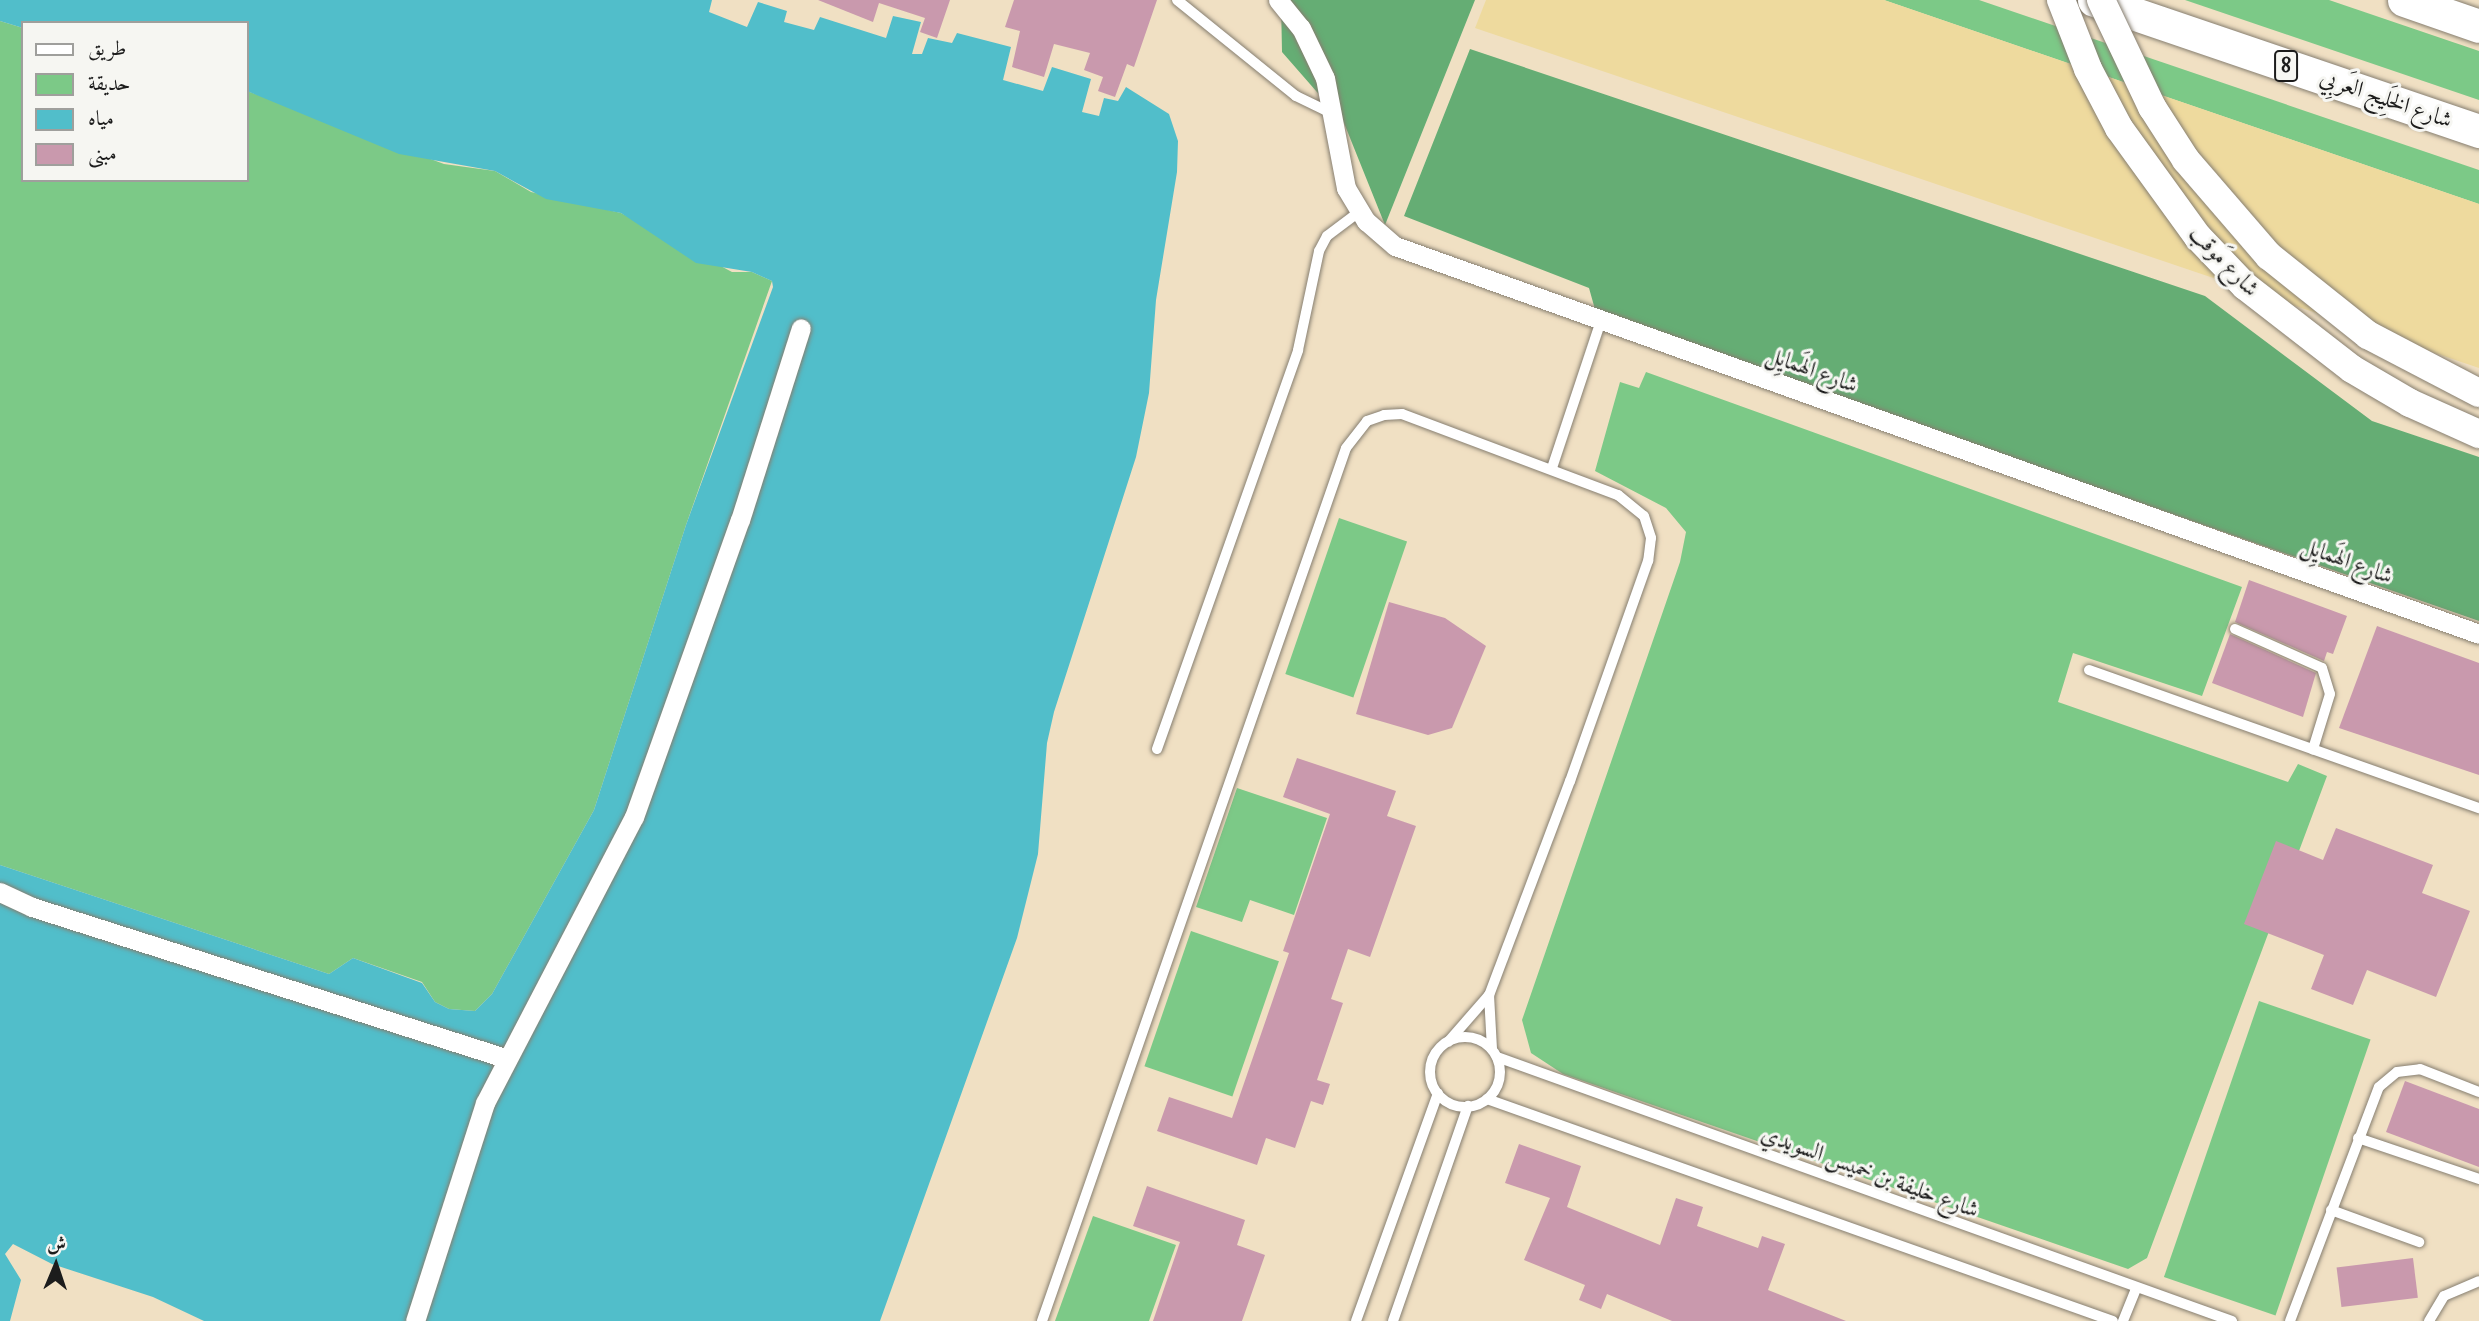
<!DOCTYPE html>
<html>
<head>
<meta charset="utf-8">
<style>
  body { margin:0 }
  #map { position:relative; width:2479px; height:1321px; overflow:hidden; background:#f0e0c3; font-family:"IM FELL Double Pica",Amiri,serif }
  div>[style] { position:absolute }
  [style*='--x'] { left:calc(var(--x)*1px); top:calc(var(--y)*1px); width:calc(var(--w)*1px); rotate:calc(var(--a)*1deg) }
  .green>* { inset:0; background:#7cc987; transform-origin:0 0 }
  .forest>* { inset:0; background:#65ad74 }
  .sand>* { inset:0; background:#eeda9e }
  .water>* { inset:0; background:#51beca }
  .building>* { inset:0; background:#c999ad; transform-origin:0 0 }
  .roads { filter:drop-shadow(0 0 2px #867e70) drop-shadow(0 0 2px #867e70) }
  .service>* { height:10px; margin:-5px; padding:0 5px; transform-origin:5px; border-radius:5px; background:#fff }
  .service>.ring { margin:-5px; padding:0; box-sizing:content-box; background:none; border:10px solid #fff; border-radius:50% }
  .minor>* { height:19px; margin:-9.5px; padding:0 9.5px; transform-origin:9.5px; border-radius:9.5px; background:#fff }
  .secondary>* { height:28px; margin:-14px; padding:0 14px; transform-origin:14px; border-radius:14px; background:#fff }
  .trunk>* { height:33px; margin:-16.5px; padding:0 16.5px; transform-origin:16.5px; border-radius:16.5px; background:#fff }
  .bridges { filter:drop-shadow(0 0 2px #867e70) drop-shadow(0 0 2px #867e70) }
  .secondary-bridge>* { height:28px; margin:-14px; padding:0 14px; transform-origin:14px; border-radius:14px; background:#fff }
  span { translate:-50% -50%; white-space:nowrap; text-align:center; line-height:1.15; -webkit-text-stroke:6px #f6f6f2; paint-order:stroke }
  .shield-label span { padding:2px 5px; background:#f6f6f2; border:2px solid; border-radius:5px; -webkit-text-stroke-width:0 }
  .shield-label { font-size:21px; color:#1c1c1c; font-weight:700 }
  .street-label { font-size:23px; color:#1c1c1c }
  .legend { position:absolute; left:21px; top:21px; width:228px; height:161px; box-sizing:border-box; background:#f6f6f2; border:2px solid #9f9f9c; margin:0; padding:9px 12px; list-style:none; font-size:21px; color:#1c1c1c }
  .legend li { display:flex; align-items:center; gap:14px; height:35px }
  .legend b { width:35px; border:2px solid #9f9f9c }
  .north { position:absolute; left:21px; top:1230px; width:70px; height:70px; -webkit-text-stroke:5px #f6f6f2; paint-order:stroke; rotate:2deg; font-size:19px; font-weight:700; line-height:28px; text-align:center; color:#1c1c1c }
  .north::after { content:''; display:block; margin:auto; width:24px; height:32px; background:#1c1c1c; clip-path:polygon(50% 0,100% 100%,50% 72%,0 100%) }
</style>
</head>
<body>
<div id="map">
  <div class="green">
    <i style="clip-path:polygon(1884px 0,1979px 0,2479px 170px,2479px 204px)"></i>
    <i style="clip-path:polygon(2185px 0,2329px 0,2479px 51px,2479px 100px)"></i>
    <i style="clip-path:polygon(0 21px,23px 28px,23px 180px,247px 180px,247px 91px,444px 164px,495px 171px,531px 192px,621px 213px,732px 272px,752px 272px,772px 281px,686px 525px,594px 810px,492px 994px,475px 1011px,449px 1009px,435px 1002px,422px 982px,353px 958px,329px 974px,0 865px)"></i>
    <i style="clip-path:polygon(1646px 372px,2242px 587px,2202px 696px,2073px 653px,2058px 702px,2288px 782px,2298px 764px,2327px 776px,2147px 1258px,2128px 1269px,1563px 1074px,1531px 1053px,1522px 1020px,1680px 562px,1686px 532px,1666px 508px,1595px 471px,1620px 382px,1639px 388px)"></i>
    <i style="left:1339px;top:518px;width:72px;height:165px;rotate:19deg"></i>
    <i style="clip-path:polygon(1237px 788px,1327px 818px,1294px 915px,1250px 900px,1242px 922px,1196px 907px)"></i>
    <i style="left:1191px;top:931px;width:93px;height:143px;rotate:19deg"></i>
    <i style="left:2259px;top:1001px;width:118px;height:292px;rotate:19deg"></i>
    <i style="clip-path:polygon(1093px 1216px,1176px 1245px,1149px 1321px,1055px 1321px)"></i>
  </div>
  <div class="forest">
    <i style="clip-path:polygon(1281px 0,1475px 0,1385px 225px,1344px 123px,1282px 52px)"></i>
    <i style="clip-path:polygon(1470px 49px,2205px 296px,2372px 421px,2479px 457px,2479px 621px,1596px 313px,1589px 288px,1404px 216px)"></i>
  </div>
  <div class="sand">
    <i style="clip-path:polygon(1486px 0,1884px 0,2479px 204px,2479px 368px,1475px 28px)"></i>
  </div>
  <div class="water">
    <i style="clip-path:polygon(0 0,712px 0,709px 12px,747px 27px,758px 2px,787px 11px,784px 22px,814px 30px,820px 17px,886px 38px,893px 16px,921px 22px,912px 54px,922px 54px,928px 38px,952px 43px,957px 33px,1011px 47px,1003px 80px,1043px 91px,1052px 67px,1091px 79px,1082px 112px,1099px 116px,1104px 98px,1118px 101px,1126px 87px,1169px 114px,1178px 141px,1177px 172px,1156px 300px,1149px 393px,1136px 457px,1054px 712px,1047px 743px,1038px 854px,1017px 938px,880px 1321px,204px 1321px,153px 1297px,52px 1264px,13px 1244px,5px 1254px,21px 1280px,10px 1321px,0 1321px,0 865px,329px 974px,353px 958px,422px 983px,435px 1002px,449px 1009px,475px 1011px,492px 994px,594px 810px,686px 525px,773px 287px,772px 281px,752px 272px,696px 263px,621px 213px,546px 199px,495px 171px,399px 154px,247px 91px,247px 23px,23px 23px,23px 28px,0 21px)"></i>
  </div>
  <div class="building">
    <i style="clip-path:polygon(818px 0,950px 0,937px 38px,920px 32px,925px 18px,879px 3px,873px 22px)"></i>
    <i style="clip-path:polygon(1014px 0,1157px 0,1134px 67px,1127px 64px,1115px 97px,1098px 91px,1103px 77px,1084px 70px,1090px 53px,1054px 44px,1044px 77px,1012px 67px,1020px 31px,1005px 27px)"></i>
    <i style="clip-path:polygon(2249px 580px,2347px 616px,2333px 654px,2327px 652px,2324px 661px,2235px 622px)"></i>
    <i style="clip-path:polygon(1389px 602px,1445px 618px,1486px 646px,1452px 728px,1428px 735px,1356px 714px)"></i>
    <i style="clip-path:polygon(2377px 626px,2479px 663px,2479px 775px,2339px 728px)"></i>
    <i style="clip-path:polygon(2230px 634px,2316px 673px,2303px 717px,2212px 683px)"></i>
    <i style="clip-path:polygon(1297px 758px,1396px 791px,1387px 816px,1416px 826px,1370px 957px,1348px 949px,1331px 999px,1343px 1003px,1317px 1080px,1330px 1084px,1323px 1105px,1311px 1101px,1295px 1148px,1266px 1138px,1257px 1165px,1157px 1131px,1169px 1097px,1232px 1118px,1289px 953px,1283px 951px,1330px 814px,1283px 797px)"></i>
    <i style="clip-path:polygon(2336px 828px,2433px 865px,2422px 893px,2470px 911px,2436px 997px,2367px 970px,2353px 1005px,2311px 989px,2324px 955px,2244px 924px,2276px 841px,2323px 860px)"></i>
    <i style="clip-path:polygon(2405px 1081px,2479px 1109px,2479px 1167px,2386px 1132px)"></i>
    <i style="clip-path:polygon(1519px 1144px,1581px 1166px,1567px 1207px,1660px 1245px,1676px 1198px,1703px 1207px,1697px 1226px,1758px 1248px,1762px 1236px,1785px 1244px,1768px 1290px,1846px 1321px,1672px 1321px,1607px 1294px,1601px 1309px,1579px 1300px,1585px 1285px,1524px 1260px,1550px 1198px,1505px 1183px)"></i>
    <i style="clip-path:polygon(1147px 1186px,1245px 1220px,1237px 1245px,1265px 1255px,1242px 1321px,1153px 1321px,1180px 1242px,1133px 1226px)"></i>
    <i style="left:2413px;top:1258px;width:40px;height:77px;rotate:83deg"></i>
  </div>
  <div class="roads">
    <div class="service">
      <i style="--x:1177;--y:0;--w:153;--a:38.9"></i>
      <i style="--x:1296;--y:96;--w:39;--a:26"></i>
      <i style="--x:1552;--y:468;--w:155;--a:-71.6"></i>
      <i style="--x:2235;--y:629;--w:95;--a:24.1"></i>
      <i style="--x:2322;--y:668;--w:27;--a:73"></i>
      <i style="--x:2330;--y:694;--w:58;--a:107.2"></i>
      <i style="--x:2089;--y:670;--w:414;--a:19.5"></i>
      <i style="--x:1157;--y:749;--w:423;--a:-70.5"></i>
      <i style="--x:1298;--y:350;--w:101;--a:-78"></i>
      <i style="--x:1319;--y:251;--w:17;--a:-62"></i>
      <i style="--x:1327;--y:236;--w:40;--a:-37"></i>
      <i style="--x:1489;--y:995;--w:54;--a:86.8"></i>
      <i class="ring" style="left:1430px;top:1037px;width:60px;height:60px"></i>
      <i style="--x:1497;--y:1057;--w:781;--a:19.76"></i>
      <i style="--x:1487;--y:1099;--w:664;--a:19.53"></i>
      <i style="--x:2358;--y:1138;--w:128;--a:18.7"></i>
      <i style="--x:2331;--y:1210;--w:94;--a:20"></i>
      <i style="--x:1042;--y:1321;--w:924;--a:-70.8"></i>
      <i style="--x:1346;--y:448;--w:34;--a:-52"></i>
      <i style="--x:1367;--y:421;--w:18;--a:-19"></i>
      <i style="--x:1384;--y:415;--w:18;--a:-3"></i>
      <i style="--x:1402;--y:414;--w:231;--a:20.6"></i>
      <i style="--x:1618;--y:495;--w:33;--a:39"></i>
      <i style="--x:1644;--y:516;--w:23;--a:72"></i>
      <i style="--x:1651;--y:538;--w:23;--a:97"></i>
      <i style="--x:1648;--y:561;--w:233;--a:109.5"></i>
      <i style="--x:1570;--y:781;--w:229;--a:110.7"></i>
      <i style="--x:1489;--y:995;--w:62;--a:131.1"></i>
      <i style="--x:1356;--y:1321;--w:242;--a:-70.2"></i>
      <i style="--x:1393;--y:1321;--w:228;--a:-70.8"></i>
      <i style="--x:2123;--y:1321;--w:35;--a:-68"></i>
      <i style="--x:2290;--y:1321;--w:250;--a:-69.2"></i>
      <i style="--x:2379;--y:1087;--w:23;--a:-40"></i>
      <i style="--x:2397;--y:1072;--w:23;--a:-7"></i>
      <i style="--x:2420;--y:1069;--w:63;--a:21.3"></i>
      <i style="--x:2429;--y:1321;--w:29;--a:-59"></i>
      <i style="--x:2444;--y:1296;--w:38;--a:-23"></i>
    </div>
    <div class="minor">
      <i style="--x:1278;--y:0;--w:36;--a:51"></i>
      <i style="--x:1301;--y:28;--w:55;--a:64.4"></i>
      <i style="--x:1325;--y:78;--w:112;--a:79.2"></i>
      <i style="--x:1346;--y:188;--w:39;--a:59"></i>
      <i style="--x:1366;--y:221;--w:38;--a:41"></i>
      <i style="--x:1395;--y:246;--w:1151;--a:19.69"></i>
      <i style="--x:0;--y:892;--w:35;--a:25"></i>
      <i style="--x:32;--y:907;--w:497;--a:17.7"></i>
      <i style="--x:415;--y:1321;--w:229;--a:-72.2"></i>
      <i style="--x:485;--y:1103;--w:322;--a:-62.5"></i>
      <i style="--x:634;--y:817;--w:315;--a:-70.4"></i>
      <i style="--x:740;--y:520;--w:201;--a:-72.4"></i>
    </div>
    <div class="secondary">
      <i style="--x:2061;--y:0;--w:74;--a:68.6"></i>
      <i style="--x:2088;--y:69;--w:67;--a:62.3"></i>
      <i style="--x:2119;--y:128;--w:135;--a:54.1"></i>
      <i style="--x:2198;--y:237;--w:68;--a:46.2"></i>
      <i style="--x:2245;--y:286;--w:135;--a:37.8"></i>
      <i style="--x:2352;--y:369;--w:67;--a:30.4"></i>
      <i style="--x:2410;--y:403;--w:76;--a:24.2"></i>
    </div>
    <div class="trunk">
      <i style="--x:2094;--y:0;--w:407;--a:18.8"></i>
      <i style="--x:2404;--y:0;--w:79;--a:19.1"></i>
    </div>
  </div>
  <div class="bridges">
    <div class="secondary-bridge">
      <i style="--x:2101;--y:0;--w:119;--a:64.5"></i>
      <i style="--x:2152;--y:107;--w:63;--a:57.3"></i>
      <i style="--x:2186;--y:160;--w:127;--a:49.2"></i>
      <i style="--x:2269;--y:256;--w:127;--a:38.6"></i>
      <i style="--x:2368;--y:335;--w:125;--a:27.6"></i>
    </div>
  </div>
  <div class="shield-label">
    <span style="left:2286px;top:66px">8</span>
  </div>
  <div class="street-label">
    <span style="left:2386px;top:99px;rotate:19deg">شارع الخَلِيج العَربِي</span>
    <span style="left:2224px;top:261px;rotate:46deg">شارع مَوقب</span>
    <span style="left:1812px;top:370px;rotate:20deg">شارع الهَمايِل</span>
    <span style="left:2347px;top:561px;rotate:20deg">شارع الهَمايِل</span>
    <span style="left:1870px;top:1172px;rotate:20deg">شارع خليفة بن خميس السويدي</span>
  </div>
  <ul class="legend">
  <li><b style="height:9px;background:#fff"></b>طريق</li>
  <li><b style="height:19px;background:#7cc987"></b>حديقة</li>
  <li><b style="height:19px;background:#51beca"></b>مياه</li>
  <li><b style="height:19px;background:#c999ad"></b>مبنى</li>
  </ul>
  <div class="north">ش</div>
</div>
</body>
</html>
